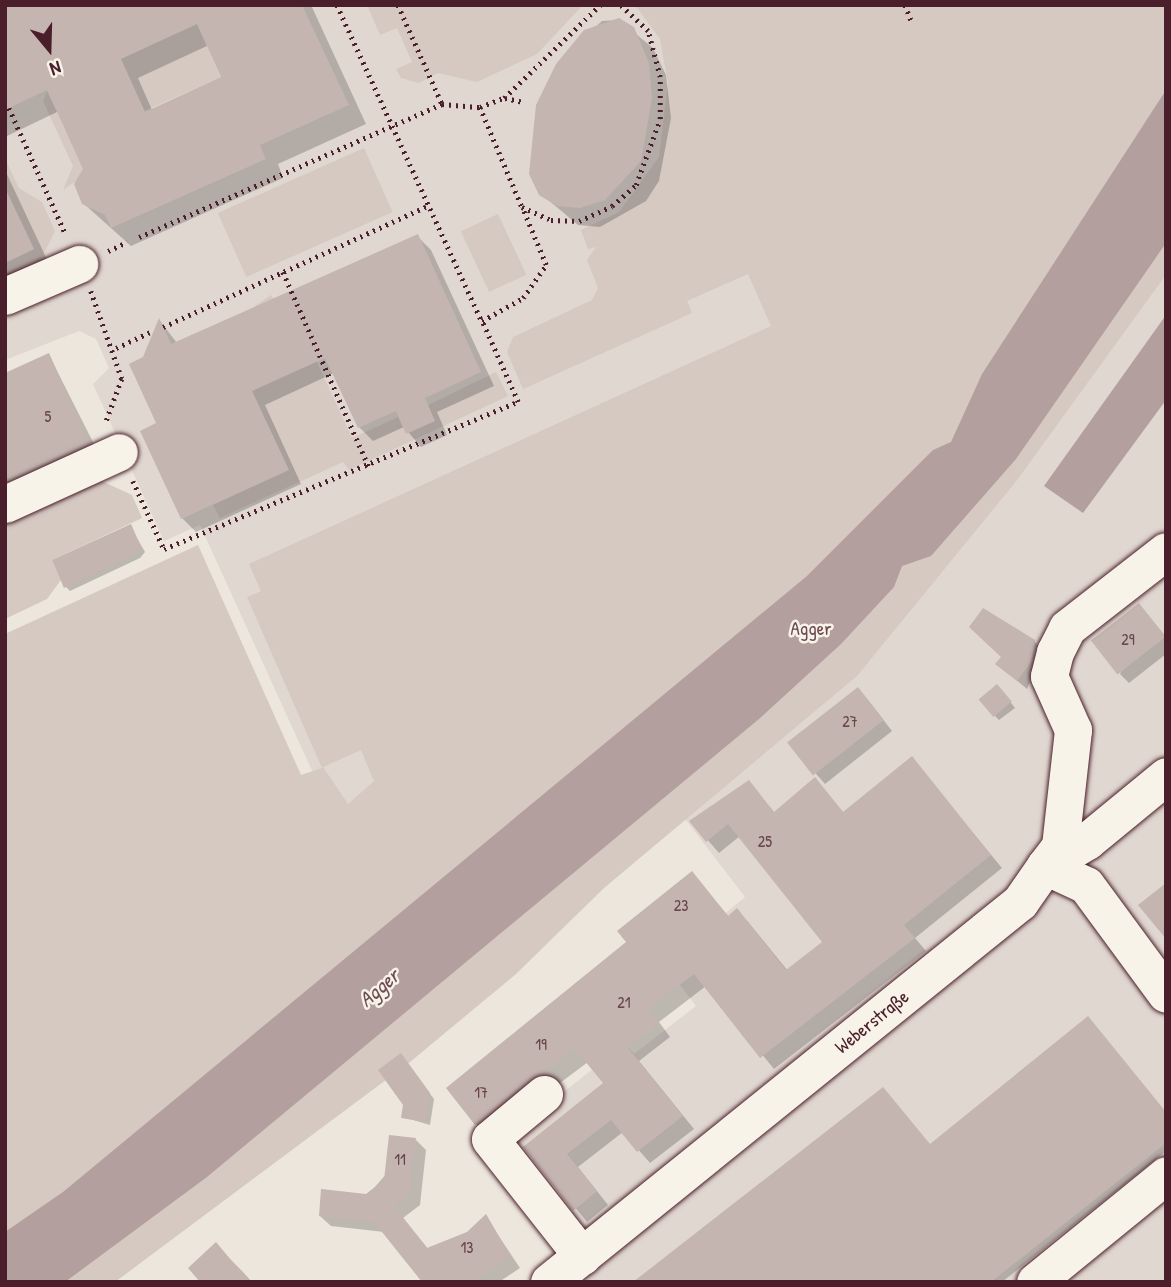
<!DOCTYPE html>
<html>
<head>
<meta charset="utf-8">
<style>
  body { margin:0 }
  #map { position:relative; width:1171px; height:1287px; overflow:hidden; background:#ece6dd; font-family:"Patrick Hand",sans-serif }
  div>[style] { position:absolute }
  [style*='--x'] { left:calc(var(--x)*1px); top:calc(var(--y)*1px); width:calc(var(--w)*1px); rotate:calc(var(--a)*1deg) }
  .built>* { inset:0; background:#e0d7d0 }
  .green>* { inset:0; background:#d5c9c2; transform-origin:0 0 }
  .water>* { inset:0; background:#b39f9d }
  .shadow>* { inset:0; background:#0003 }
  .building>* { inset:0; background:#c4b5b0; transform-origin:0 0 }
  .path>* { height:4.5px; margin-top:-2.25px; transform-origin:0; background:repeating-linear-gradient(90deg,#4a1f2b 0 2px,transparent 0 7px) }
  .roads { filter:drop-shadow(0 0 2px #4a1f2b) drop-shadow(0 0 2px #4a1f2b) }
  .minor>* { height:37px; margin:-18.5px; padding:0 18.5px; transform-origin:18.5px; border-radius:18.5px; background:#f7f3e8 }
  span { translate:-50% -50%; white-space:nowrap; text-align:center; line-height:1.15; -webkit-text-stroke:5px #f7f3e8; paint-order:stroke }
  .number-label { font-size:16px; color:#68444c }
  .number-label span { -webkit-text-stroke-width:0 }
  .park-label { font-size:19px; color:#6d4a51 }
  .street-label { font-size:19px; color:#4a1f2b }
  .water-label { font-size:21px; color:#6f4c53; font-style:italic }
  .frame { position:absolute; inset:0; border:7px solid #4a1f2b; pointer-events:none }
  .north { position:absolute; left:14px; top:14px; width:70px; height:70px; -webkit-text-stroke:5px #f7f3e8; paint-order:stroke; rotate:161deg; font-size:19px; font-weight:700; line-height:28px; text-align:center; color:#4a1f2b }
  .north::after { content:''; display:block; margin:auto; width:24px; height:32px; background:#4a1f2b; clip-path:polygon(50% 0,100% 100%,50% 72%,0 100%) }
</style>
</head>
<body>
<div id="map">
  <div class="built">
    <i style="clip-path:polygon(5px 5px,759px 5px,820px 337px,618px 627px,350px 854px,200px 525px,164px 541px,93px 384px,109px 368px,96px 339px,79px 331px,5px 360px)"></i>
    <i style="clip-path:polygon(1166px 275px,1166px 1282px,536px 1282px,567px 1256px,488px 1153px,625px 1043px,634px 1054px,696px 1006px,664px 964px,745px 897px,666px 794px,1018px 479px)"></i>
  </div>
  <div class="green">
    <i style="clip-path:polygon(367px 5px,583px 5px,537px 54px,477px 82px,438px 73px,419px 83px,401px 78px,396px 69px,412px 62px,397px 28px,380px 35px)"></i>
    <i style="clip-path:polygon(evenodd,635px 5px,1166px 5px,1166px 275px,1018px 479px,857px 676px,604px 888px,516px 974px,410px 1062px,115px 1282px,5px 1282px,5px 634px,198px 545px,301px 775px,322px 768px,247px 597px,261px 591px,249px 564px,771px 326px,748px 274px,687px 301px,692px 313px,523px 389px,507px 352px,513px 337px,592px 300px,598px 288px,587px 260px,596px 247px,588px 249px,581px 230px,619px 212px,659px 157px,668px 83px,660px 39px,635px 5px,361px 750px,374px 781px,348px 804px,323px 767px,361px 750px)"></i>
    <i style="left:197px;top:24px;width:58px;height:84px;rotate:66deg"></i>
    <i style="clip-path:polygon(47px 91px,86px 174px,63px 190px,73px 166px,43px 101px)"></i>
    <i style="left:364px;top:148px;width:70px;height:160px;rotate:66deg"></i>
    <i style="clip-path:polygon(5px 159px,19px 188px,42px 202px,55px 231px,39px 263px,5px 277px,5px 263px,34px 249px,5px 188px)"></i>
    <i style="left:498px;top:214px;width:67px;height:41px;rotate:65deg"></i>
    <i style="clip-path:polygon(271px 295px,276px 303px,287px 297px,352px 438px,398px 417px,406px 434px,434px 421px,428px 405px,496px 372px,508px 396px,349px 470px,343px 462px,220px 518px,213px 505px,288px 470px,252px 391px,287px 375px,255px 306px)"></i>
    <i style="clip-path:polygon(93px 477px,132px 495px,142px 518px,52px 560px,61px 580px,47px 599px,5px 619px,5px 518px)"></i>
  </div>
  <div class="water">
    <i style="clip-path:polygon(1166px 90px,1166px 243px,1016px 459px,931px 556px,902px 566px,894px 587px,841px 644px,759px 719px,207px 1177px,65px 1282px,5px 1282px,5px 1232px,63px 1192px,807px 576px,933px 450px,951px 442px,982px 374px)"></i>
    <i style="clip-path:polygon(1166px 315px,1166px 400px,1083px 513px,1044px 486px)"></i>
  </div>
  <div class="shadow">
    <i style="clip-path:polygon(evenodd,5px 5px,311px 5px,366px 124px,278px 164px,283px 178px,131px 246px,83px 203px,85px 169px,59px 111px,5px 137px,5px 5px,209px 45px,223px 77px,152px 110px,138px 78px,209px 45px)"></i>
    <i style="clip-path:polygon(619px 20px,653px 48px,666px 75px,671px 118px,659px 181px,646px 201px,600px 227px,578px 225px,540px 193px,562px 58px,602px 21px)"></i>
    <i style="clip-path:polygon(5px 170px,51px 268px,5px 289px)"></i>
    <i style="clip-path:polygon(417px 236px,431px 250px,494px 386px,437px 412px,447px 435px,421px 447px,404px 427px,373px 441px,359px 427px,334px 373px,265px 405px,301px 484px,196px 532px,182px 518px,144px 358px,160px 321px,177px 343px)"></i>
    <i style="clip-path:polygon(49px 355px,98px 452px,5px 499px,5px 422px)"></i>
    <i style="clip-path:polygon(130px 526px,145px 552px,140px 558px,70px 591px,66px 587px)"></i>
    <i style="clip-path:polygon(1148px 615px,1166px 637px,1166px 654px,1129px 683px,1120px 674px)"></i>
    <i style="clip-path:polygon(1034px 641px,1044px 651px,1027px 689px,997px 664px)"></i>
    <i style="clip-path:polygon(1001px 690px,1015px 708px,999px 720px,995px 716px)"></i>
    <i style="clip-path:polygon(867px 699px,892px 731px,825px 784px,790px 744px)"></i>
    <i style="clip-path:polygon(912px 759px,1002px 868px,915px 938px,926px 951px,774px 1069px,706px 986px,659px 1022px,670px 1037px,639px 1061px,694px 1129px,650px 1163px,623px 1132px,578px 1167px,608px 1205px,587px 1222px,526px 1147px,605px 1084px,588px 1062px,488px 1137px,476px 1124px,692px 873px,729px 917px,737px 910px,749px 923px,788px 971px,825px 942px,740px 836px,719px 853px,691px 821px,748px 782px,775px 813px,815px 779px,844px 813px)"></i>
    <i style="clip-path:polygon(405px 1060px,434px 1099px,430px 1125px,403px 1117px)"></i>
    <i style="clip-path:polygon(1166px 1113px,1166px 1151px,1002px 1282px,636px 1282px,930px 1146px)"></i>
    <i style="clip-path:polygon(416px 1140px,426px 1150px,420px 1205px,403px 1218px,429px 1250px,468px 1234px,486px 1217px,520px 1268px,499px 1282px,424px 1282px,384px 1232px,331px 1226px,320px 1216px,367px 1196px)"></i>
    <i style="clip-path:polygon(216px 1245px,243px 1272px,252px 1282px,202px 1282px)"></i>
  </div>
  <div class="building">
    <i style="clip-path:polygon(evenodd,5px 5px,302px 5px,349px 105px,260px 145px,266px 159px,111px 228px,105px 215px,82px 204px,74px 184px,83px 169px,47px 90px,5px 110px,5px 5px,197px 24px,221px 77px,145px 112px,121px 59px,197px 24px)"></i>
    <i style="clip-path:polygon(619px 18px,634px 27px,649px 63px,652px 98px,641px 161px,605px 200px,580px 208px,557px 206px,539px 195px,529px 174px,536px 105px,556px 64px,584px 30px)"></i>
    <i style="clip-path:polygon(5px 188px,34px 249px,5px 263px)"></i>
    <i style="clip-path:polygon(418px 234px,481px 372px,425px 398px,435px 421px,406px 434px,396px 411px,358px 428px,325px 358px,252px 391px,289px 470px,181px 519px,140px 431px,156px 423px,129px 364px,143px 357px,159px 318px,171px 344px)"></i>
    <i style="clip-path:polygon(49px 353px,89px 443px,5px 481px,5px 373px)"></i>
    <i style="clip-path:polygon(131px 524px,141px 547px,136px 554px,64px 588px,52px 560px)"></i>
    <i style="left:1139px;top:603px;width:43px;height:61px;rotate:52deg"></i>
    <i style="clip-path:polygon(983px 608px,1035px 640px,1031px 662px,1017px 681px,995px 664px,1001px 657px,969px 627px)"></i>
    <i style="left:997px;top:684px;width:23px;height:24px;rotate:50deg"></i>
    <i style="left:858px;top:687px;width:42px;height:90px;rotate:52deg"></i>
    <i style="clip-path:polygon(912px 756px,991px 855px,904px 925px,915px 938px,760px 1058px,694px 974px,648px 1009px,659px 1024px,628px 1048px,683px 1116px,637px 1152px,611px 1120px,567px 1154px,597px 1191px,573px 1211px,523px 1147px,603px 1083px,575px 1049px,475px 1125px,446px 1088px,626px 942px,617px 931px,692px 871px,728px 916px,737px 908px,786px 970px,822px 942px,728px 824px,706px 842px,689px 821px,749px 780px,774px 812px,815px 777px,843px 812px)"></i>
    <i style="clip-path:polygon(1166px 883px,1166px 939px,1138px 905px)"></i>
    <i style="clip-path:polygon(1088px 1016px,1166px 1112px,1166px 1143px,991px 1282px,633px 1282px,883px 1087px,930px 1144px)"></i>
    <i style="clip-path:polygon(401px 1053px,430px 1093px,426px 1122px,401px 1118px,403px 1105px,378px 1070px)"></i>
    <i style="clip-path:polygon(389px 1135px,416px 1138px,410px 1194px,394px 1206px,427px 1248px,467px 1232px,486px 1214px,511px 1257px,474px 1282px,422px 1282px,374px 1222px,319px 1216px,321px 1189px,366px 1194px,384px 1180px)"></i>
    <i style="clip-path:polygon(216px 1242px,236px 1266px,250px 1282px,200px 1282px,188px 1268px)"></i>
  </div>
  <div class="path">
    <i style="--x:337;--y:5;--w:348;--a:65.4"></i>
    <i style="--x:398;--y:5;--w:108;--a:66"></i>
    <i style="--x:905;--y:5;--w:18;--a:68"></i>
    <i style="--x:505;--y:98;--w:19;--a:12"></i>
    <i style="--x:480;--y:107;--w:108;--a:67.2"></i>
    <i style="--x:522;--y:207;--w:32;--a:24"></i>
    <i style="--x:551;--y:220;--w:28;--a:2"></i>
    <i style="--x:579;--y:221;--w:36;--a:-24"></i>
    <i style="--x:612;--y:206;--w:32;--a:-41"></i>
    <i style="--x:636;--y:185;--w:70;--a:-70"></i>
    <i style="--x:660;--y:119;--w:42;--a:-90"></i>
    <i style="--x:660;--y:77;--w:48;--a:-104.6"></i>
    <i style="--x:648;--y:31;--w:38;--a:-137"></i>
    <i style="--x:9;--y:108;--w:139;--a:65.8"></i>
    <i style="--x:139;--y:237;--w:331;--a:-23.7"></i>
    <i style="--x:442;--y:104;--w:38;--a:5"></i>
    <i style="--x:480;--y:107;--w:26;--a:-21"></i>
    <i style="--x:504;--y:98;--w:134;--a:-44.1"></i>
    <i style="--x:108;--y:251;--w:21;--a:-25"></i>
    <i style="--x:283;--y:272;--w:213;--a:66.2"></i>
    <i style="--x:91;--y:291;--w:93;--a:70.6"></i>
    <i style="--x:122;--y:379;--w:46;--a:110.4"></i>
    <i style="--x:163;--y:327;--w:293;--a:-24.6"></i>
    <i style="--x:116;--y:348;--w:38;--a:-25"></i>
    <i style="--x:133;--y:481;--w:75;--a:65.5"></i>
    <i style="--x:164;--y:549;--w:383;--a:-22.6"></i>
    <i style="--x:518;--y:402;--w:89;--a:-114"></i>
    <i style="--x:482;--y:321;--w:47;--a:-29.3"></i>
    <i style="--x:523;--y:298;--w:40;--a:-55.1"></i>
    <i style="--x:546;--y:265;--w:63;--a:-112.5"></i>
  </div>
  <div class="roads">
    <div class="minor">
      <i style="--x:5;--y:296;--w:81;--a:-23.4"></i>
      <i style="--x:5;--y:504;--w:125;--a:-24.5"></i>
      <i style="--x:1045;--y:866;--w:25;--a:-53"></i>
      <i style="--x:1060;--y:846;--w:117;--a:-83.6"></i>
      <i style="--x:1073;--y:730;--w:59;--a:-114"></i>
      <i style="--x:1049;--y:676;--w:25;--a:-76"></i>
      <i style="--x:1055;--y:652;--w:27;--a:-63"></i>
      <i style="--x:1067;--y:628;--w:125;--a:-37.9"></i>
      <i style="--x:1045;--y:866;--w:49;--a:-30.8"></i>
      <i style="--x:1087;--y:841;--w:102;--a:-39.4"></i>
      <i style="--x:544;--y:1094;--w:70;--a:140.2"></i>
      <i style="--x:490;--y:1139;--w:149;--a:51.8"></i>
      <i style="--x:549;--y:1282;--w:605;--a:-38.9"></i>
      <i style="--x:1020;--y:902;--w:44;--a:-55.2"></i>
      <i style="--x:1045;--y:866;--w:45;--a:24.9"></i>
      <i style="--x:1086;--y:885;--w:135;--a:53.7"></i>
      <i style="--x:1035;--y:1282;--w:169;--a:-39.2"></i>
    </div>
  </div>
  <div class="number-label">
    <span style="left:48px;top:416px">5</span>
    <span style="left:1128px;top:639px">29</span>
    <span style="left:850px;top:721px">27</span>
    <span style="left:765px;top:841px">25</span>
    <span style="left:681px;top:905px">23</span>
    <span style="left:624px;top:1002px">21</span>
    <span style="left:541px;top:1044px">19</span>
    <span style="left:481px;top:1092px">17</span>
    <span style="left:400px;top:1159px">11</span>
    <span style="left:467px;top:1247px">13</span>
  </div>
  <div class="park-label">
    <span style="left:811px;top:629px">Agger</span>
  </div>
  <div class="street-label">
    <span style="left:872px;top:1022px;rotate:-39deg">Weberstraße</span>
  </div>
  <div class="water-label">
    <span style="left:379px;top:988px;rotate:-41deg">Agger</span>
  </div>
  <div class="frame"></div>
  <div class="north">N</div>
</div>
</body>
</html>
